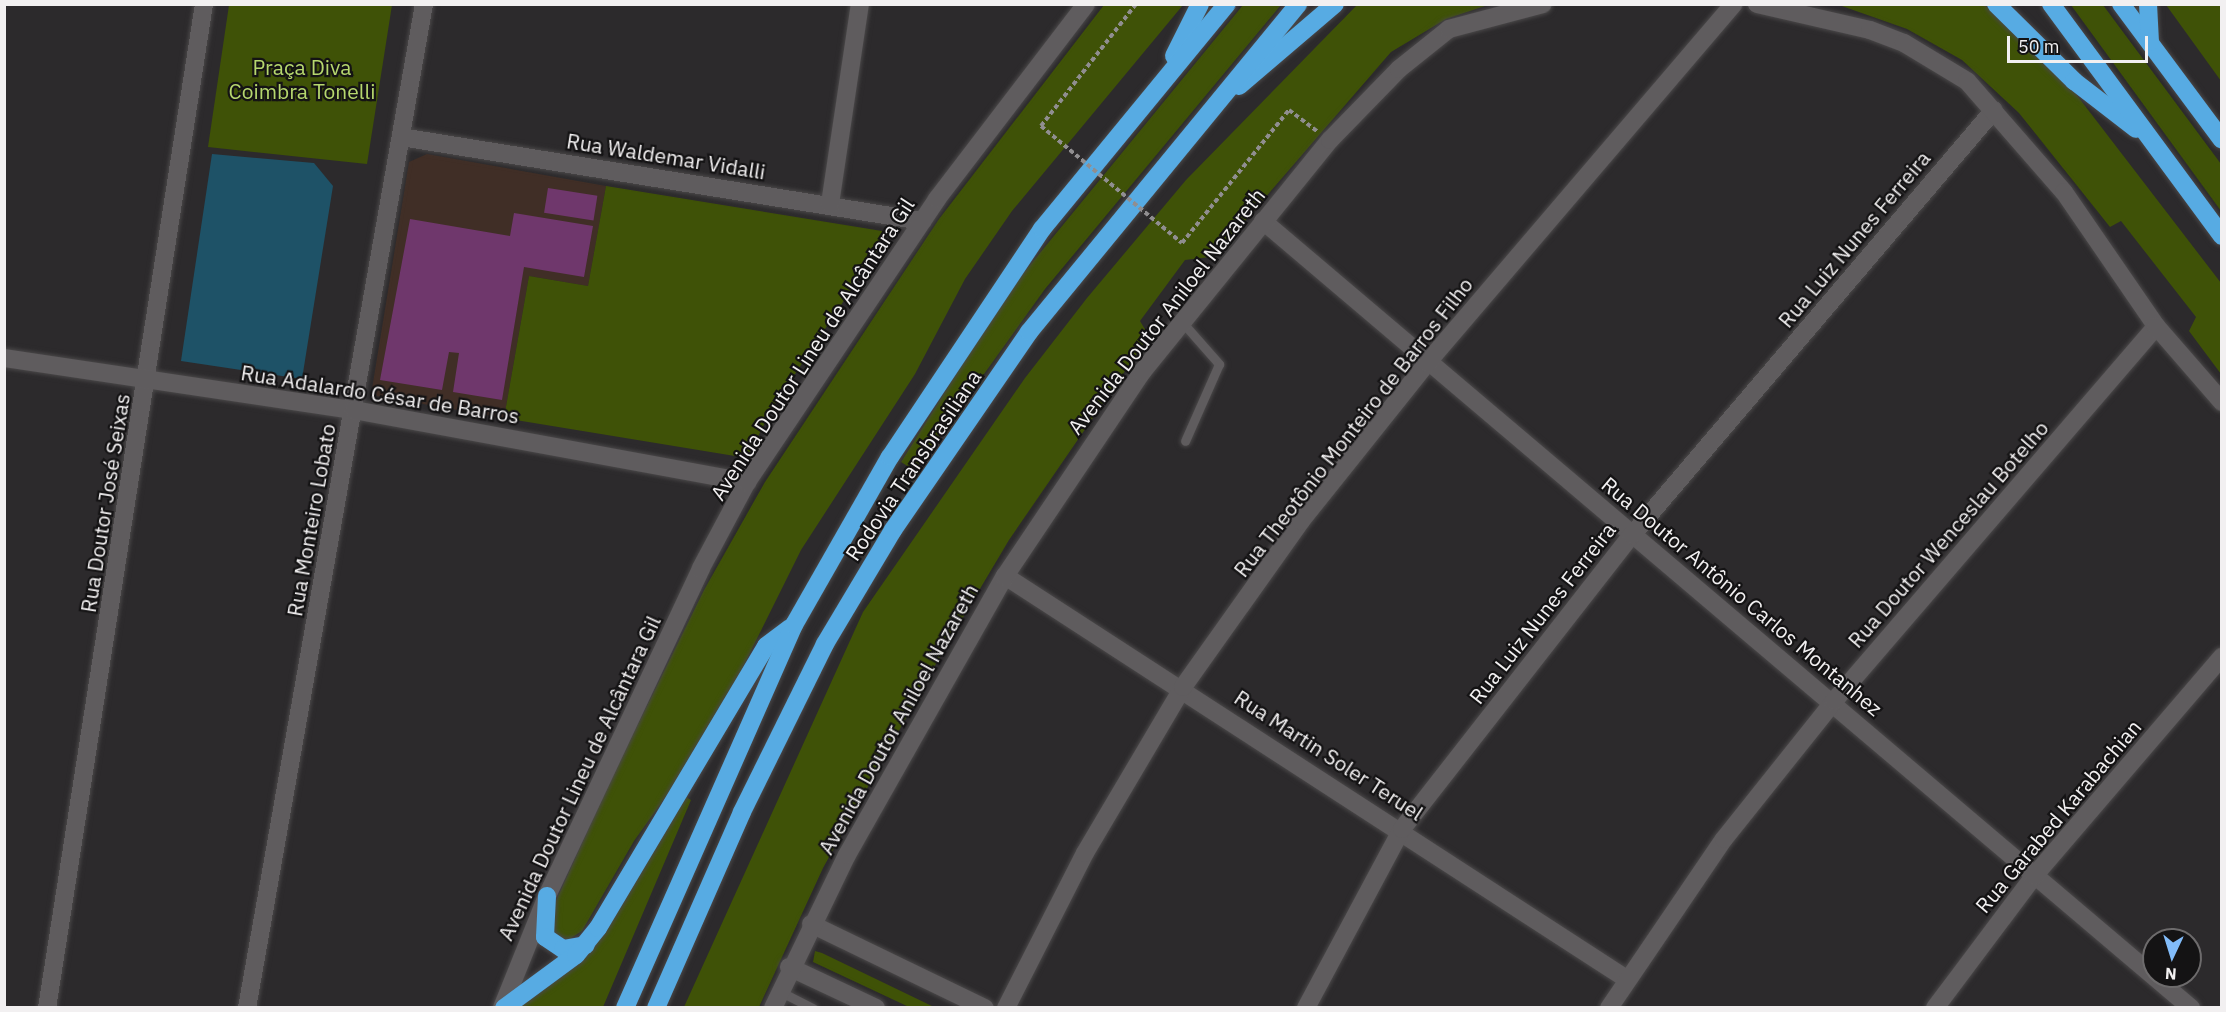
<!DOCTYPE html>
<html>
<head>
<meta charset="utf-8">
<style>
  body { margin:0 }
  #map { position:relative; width:2226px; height:1012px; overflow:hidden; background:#2c2a2c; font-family:"IBM Plex Sans",sans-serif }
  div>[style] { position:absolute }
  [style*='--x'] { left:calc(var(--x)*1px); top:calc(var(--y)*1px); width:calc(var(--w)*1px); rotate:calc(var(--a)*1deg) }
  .industrial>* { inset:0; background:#402e26 }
  .green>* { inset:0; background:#3f5207 }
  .water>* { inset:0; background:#1e5267 }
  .building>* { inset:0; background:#6f376c; transform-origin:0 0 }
  .path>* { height:4px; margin-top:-2px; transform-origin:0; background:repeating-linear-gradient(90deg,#908e90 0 4.5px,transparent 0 7.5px) }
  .roads { filter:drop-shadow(0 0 2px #4a4849) drop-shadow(0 0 2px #4a4849) }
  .lane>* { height:9px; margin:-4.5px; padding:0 4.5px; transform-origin:4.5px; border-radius:4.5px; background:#5f5c5e }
  .street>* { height:18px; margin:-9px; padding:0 9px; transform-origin:9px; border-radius:9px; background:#5f5c5e }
  .secondary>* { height:18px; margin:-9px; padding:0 9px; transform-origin:9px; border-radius:9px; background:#5f5c5e }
  .highway>* { height:18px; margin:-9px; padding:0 9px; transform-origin:9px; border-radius:9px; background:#57abe3 }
  .path-bridge>* { height:4px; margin-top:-2px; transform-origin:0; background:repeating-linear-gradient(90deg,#908e90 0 4.5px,transparent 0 7.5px) }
  span { translate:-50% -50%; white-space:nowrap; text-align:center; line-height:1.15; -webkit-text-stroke:4.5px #141314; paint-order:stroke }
  .park-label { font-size:21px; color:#b6d76e }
  .street-label { font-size:21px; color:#f2f0f1 }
  .frame { position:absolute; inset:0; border:6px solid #f2f0f1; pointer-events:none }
  .north { position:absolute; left:2142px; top:928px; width:60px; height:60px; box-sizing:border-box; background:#141314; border:2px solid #6d6b6c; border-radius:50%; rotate:184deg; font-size:16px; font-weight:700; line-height:24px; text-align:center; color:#f2f0f1 }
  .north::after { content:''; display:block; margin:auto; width:21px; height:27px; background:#82bcfa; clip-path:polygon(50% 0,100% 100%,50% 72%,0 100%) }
  .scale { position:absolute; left:2007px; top:36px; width:141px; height:27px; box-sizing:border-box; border:3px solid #f2f0f1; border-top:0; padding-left:8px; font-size:18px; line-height:21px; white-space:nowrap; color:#f2f0f1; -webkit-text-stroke:4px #141314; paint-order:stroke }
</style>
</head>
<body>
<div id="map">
  <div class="industrial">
    <i style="clip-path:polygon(427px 154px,606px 186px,588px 286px,529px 276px,504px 418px,377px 396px,372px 389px,409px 162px)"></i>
  </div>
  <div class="green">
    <i style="clip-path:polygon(229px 5px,392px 5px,367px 164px,208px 147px)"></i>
    <i style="clip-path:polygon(1104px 5px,1183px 5px,1012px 211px,965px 279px,915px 374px,801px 550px,729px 695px,682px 774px,634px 841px,582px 931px,568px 940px,554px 935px,550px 914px,612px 777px,704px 590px,765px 482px,939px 219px)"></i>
    <i style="clip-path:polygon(1243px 5px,1281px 5px,1045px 289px,918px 466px,914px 470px,901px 462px,1008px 292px)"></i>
    <i style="clip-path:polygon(1357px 5px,1488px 5px,1446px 19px,1391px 52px,1226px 243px,1210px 257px,1185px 260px,1140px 321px,1149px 336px,1009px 540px,943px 651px,823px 868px,759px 1007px,684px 1007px,863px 612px,1025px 378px,1087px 298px,1186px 180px)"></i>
    <i style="clip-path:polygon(1839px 5px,1984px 5px,2003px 19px,2069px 85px,2221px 283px,2221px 374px,2189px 331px,2196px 317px,2121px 221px,2110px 227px,2019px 113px,1962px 60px,1907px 29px)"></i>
    <i style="clip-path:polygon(2071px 5px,2103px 5px,2221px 164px,2221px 211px)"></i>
    <i style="clip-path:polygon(2166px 5px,2221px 5px,2221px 81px,2169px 9px)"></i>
    <i style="clip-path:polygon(606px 186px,882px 231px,883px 242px,773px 407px,747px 458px,504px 418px,529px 276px,588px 286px)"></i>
    <i style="clip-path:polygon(686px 797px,691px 800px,603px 1007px,517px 1008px,575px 967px,590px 951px)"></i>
    <i style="clip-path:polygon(815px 951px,822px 953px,934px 1007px,909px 1007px,813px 962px)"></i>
  </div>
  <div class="water">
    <i style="clip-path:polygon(212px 154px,314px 163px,333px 186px,302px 379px,181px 361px)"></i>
  </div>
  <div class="building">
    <i style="left:548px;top:188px;width:50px;height:25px;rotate:9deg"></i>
    <i style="clip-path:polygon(514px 213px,593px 226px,584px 277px,524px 267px,502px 400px,453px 392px,459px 353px,449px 352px,442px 390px,380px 380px,410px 219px,510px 236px)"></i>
  </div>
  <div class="path">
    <i style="--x:1041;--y:126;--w:155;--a:-52.1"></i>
    <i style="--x:1182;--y:243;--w:171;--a:-51.2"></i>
    <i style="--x:1289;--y:110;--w:35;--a:37"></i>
  </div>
  <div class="roads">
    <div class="lane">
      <i style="--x:1183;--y:323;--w:55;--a:48.7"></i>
      <i style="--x:1219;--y:364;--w:84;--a:113.8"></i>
      <i style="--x:779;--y:991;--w:38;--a:27"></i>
    </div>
    <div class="street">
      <i style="--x:401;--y:137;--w:528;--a:9.16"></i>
      <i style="--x:830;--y:204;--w:202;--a:-81.5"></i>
      <i style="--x:1263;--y:221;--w:1217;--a:40.3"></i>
      <i style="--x:1005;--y:576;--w:739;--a:32.96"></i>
      <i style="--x:47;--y:1008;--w:1016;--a:-81.11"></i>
      <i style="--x:247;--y:1008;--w:1019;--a:-80"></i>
      <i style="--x:1006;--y:1008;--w:174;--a:-63"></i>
      <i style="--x:1085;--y:853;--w:193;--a:-59.4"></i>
      <i style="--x:1183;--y:687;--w:204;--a:-54.6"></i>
      <i style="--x:1301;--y:521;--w:202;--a:-51.4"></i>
      <i style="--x:1427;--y:363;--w:472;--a:-49.5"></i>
      <i style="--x:1306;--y:1008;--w:203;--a:-61.8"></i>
      <i style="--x:1402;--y:829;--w:373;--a:-52"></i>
      <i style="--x:1632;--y:535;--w:558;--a:-49.58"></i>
      <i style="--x:1609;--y:1008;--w:204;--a:-55.8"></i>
      <i style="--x:1724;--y:839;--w:176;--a:-51.4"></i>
      <i style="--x:1834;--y:701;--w:494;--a:-49.3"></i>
      <i style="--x:1935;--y:1008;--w:165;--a:-53.1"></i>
      <i style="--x:2034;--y:876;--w:289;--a:-49.4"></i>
    </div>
    <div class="secondary">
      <i style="--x:1757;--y:4;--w:116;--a:13"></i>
      <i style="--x:1870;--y:30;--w:36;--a:21"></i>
      <i style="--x:1904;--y:43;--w:74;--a:31.1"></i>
      <i style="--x:1967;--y:81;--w:147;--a:48.9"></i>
      <i style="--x:2064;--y:192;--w:163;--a:55.5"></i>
      <i style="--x:2156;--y:326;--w:101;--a:49"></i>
      <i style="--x:4;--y:358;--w:354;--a:8.5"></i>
      <i style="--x:354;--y:410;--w:400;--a:10.4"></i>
      <i style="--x:811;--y:924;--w:193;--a:25.8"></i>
      <i style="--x:789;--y:967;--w:96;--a:25.2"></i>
      <i style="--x:502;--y:1008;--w:121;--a:-68.1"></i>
      <i style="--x:547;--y:896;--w:362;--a:-64.8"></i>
      <i style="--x:701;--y:568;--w:98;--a:-61.9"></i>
      <i style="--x:747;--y:482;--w:341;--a:-56.1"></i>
      <i style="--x:937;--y:199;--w:245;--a:-52.6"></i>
      <i style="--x:773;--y:1008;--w:170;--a:-64.2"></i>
      <i style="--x:847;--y:855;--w:321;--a:-60.5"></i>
      <i style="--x:1005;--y:576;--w:246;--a:-56.1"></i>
      <i style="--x:1142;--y:372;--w:299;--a:-51"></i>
      <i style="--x:1330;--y:140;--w:99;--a:-45.8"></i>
      <i style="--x:1399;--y:69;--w:64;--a:-38.7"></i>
      <i style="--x:1449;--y:29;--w:97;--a:-14.9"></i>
    </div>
    <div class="highway">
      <i style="--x:1996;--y:4;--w:110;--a:44.6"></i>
      <i style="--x:2074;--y:81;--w:78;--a:37.7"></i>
      <i style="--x:2051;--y:4;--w:288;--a:53.6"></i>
      <i style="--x:2121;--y:4;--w:169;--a:53.4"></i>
      <i style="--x:2148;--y:4;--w:38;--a:87"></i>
      <i style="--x:1174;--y:56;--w:58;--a:-63.4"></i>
      <i style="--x:1239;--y:86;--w:126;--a:-40.5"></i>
      <i style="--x:547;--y:896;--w:41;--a:92.8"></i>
      <i style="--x:545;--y:937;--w:22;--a:34"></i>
      <i style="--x:563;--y:949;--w:23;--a:-10"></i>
      <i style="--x:504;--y:1008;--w:89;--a:-36.4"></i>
      <i style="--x:576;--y:955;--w:35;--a:-51"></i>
      <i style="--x:598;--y:928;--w:328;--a:-59.2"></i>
      <i style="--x:766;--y:646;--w:30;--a:-37"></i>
      <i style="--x:625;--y:1008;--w:419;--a:-66.2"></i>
      <i style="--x:794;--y:625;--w:193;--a:-60.3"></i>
      <i style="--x:890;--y:457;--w:274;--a:-56.3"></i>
      <i style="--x:1042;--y:229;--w:291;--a:-50.6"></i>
      <i style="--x:656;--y:1008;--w:214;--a:-66.3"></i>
      <i style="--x:742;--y:812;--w:187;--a:-63.7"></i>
      <i style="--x:825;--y:644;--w:133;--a:-59.2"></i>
      <i style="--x:893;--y:530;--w:240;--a:-55.5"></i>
      <i style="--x:1029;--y:332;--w:424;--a:-50.6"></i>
    </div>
  </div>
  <div class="path-bridge">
    <i style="--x:1041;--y:126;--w:183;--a:39.7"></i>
  </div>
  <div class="park-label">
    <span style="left:302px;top:79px">Praça Diva<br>Coimbra Tonelli</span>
  </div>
  <div class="street-label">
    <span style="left:666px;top:156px;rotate:9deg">Rua Waldemar Vidalli</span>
    <span style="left:1854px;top:239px;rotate:-50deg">Rua Luiz Nunes Ferreira</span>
    <span style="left:1166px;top:311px;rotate:-52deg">Avenida Doutor Aniloel Nazareth</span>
    <span style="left:812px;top:349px;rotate:-57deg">Avenida Doutor Lineu de Alcântara Gil</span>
    <span style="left:380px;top:394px;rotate:9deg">Rua Adalardo César de Barros</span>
    <span style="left:1353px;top:427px;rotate:-52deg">Rua Theotônio Monteiro de Barros Filho</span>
    <span style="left:913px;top:465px;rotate:-56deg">Rodovia Transbrasiliana</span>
    <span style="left:105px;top:503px;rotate:-81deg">Rua Doutor José Seixas</span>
    <span style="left:311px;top:520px;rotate:-80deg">Rua Monteiro Lobato</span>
    <span style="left:1948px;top:534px;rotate:-49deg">Rua Doutor Wenceslau Botelho</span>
    <span style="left:1742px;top:596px;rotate:40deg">Rua Doutor Antônio Carlos Montanhez</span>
    <span style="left:1542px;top:613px;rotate:-52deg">Rua Luiz Nunes Ferreira</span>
    <span style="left:898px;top:719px;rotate:-61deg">Avenida Doutor Aniloel Nazareth</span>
    <span style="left:1329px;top:755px;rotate:33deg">Rua Martin Soler Teruel</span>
    <span style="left:579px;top:778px;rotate:-65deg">Avenida Doutor Lineu de Alcântara Gil</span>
    <span style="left:2058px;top:816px;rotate:-50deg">Rua Garabed Karabachian</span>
  </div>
  <div class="frame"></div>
  <div class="north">N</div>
  <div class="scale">50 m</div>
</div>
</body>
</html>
